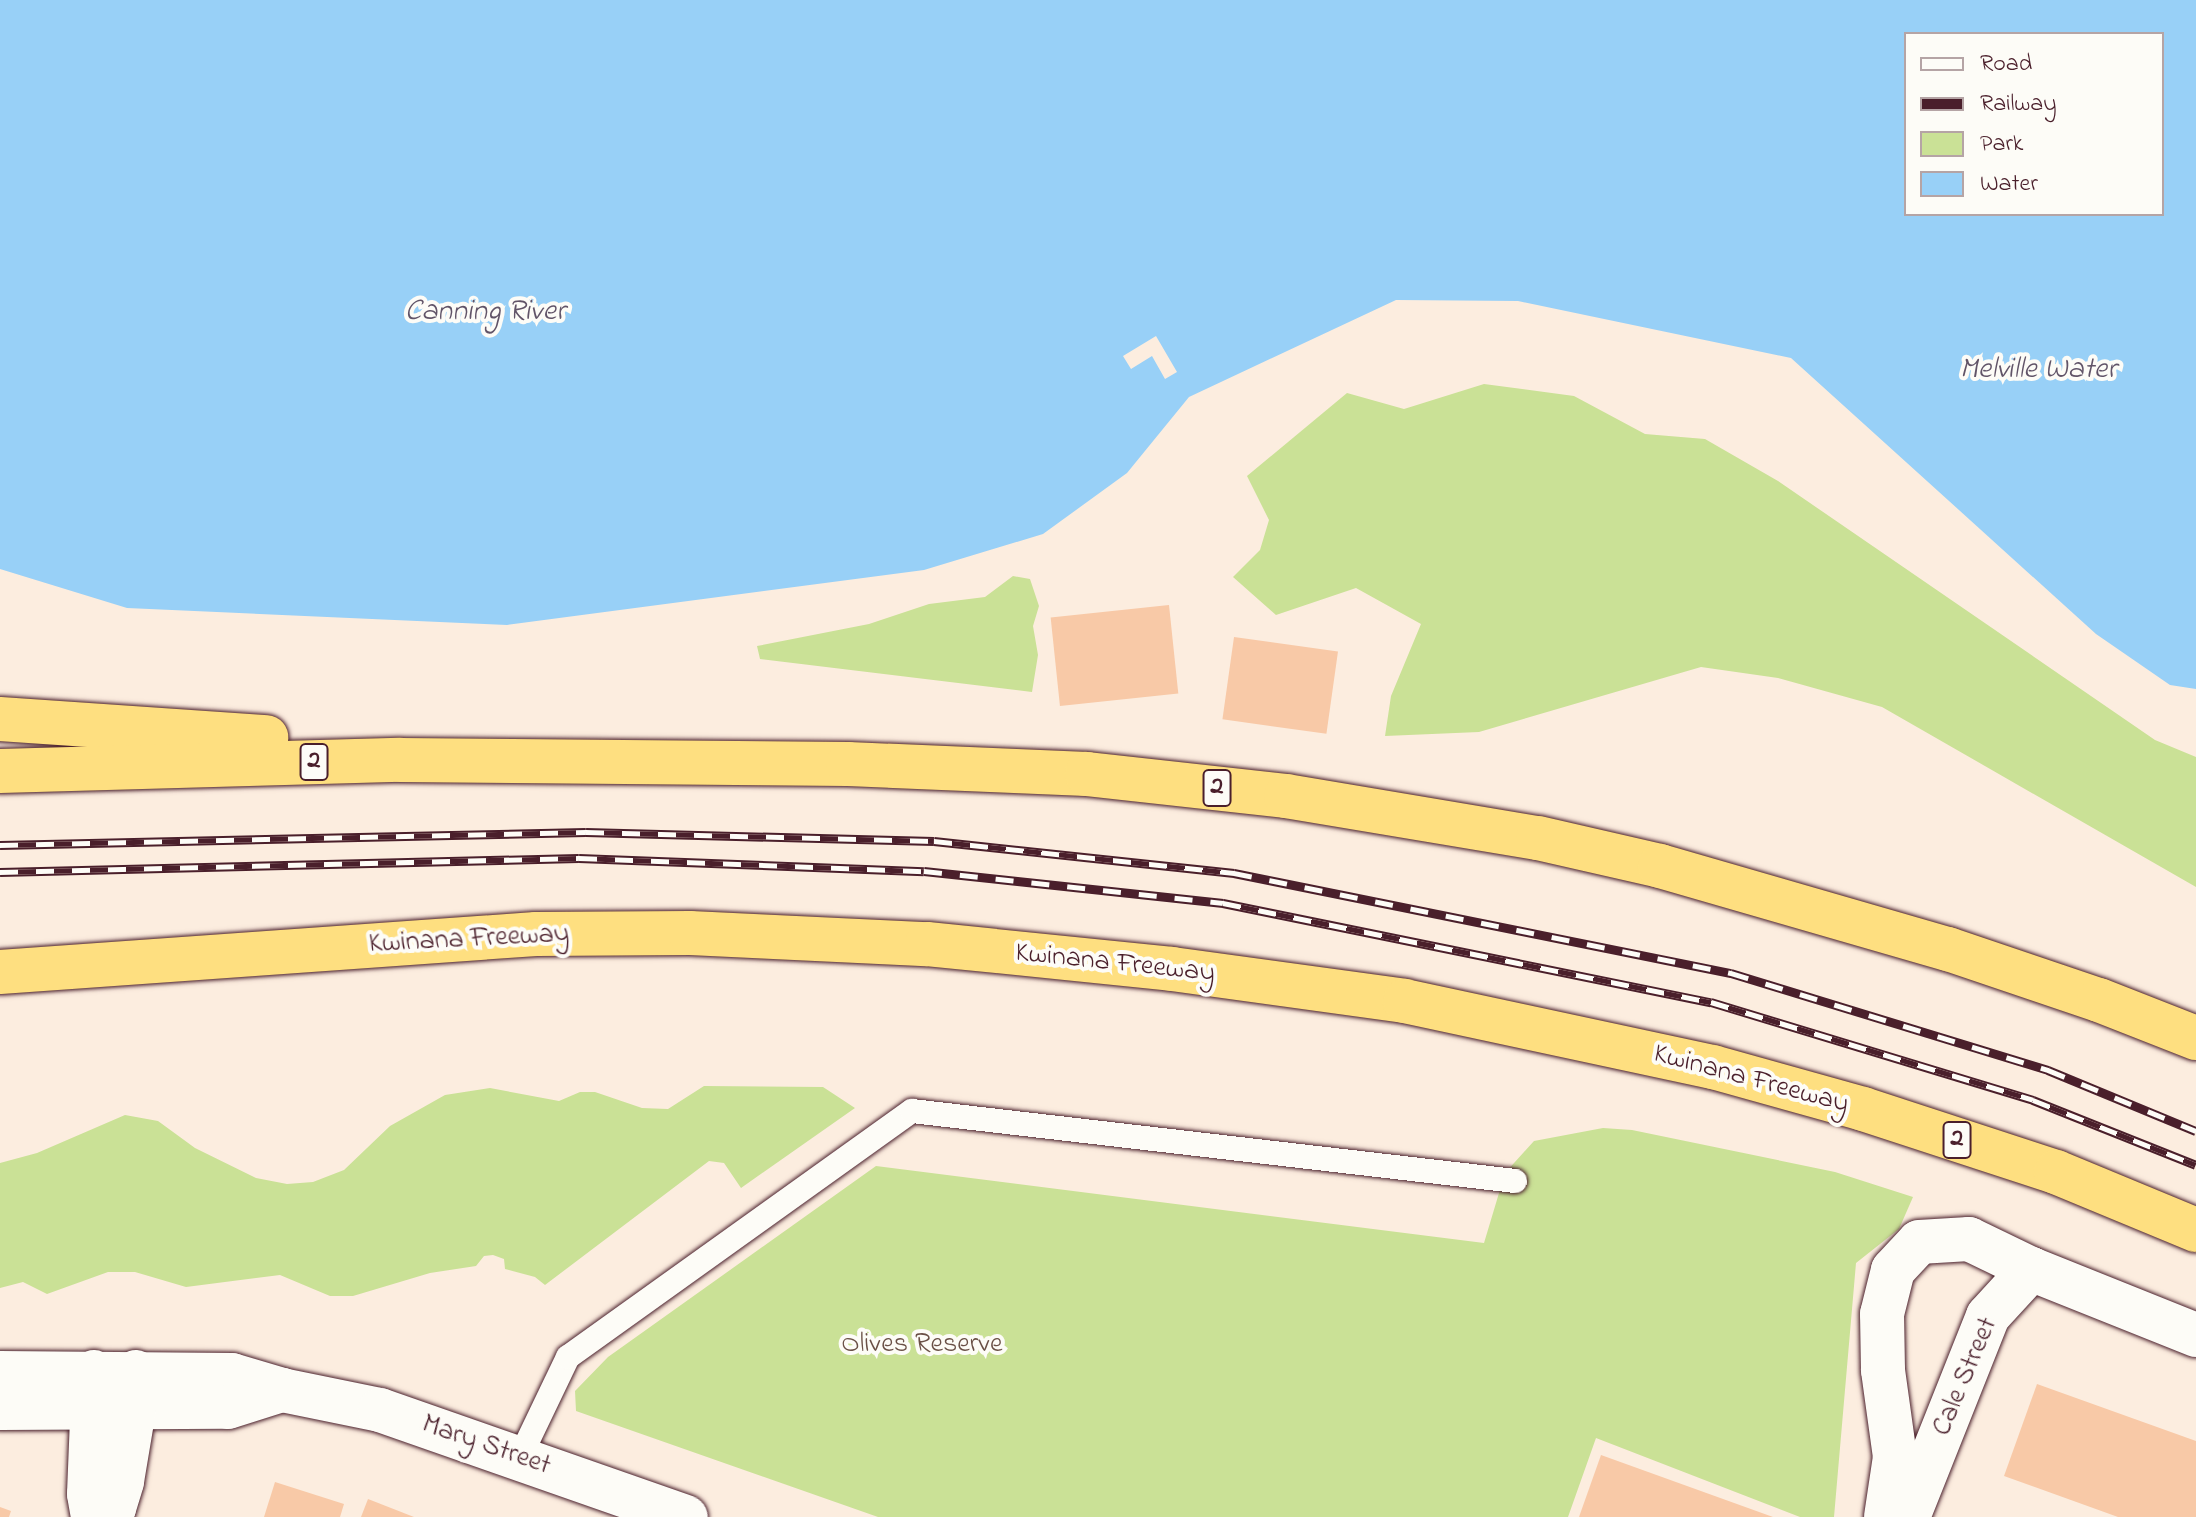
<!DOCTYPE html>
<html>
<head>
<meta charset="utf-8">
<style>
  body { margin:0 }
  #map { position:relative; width:2196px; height:1517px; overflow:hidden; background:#fceddf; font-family:"Indie Flower",sans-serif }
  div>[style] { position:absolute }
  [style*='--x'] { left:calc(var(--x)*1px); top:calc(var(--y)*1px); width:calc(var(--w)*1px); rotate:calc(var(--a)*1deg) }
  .green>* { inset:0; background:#cae196 }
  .water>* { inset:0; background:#98d0f7 }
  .pier>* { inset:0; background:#fceddf }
  .building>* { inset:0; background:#f8c9a7; transform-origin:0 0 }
  .roads { filter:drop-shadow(0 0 2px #4a1f2b) drop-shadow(0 0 2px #4a1f2b) }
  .service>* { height:24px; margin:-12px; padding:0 12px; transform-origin:12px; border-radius:12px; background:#fdfcf7 }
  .minor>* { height:44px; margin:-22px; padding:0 22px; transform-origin:22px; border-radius:22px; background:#fdfcf7 }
  .tertiary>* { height:44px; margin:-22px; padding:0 22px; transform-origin:22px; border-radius:22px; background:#fdfcf7 }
  .motorway>* { height:44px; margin:-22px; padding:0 22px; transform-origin:22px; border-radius:22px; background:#fedf80 }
  .rail>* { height:9px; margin-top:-4.5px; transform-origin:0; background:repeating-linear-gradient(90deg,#fdfcf7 0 18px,#4a1f2b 0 36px); box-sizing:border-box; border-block:2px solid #4a1f2b }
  span { translate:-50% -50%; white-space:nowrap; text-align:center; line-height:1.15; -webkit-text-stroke:8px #fdfcf7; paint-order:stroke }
  .shield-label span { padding:2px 6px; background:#fdfcf7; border:2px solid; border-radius:6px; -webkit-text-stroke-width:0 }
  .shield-label { font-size:26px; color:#4a1f2b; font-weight:700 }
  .street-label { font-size:28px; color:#4a1f2b }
  .park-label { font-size:28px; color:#6a5046 }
  .water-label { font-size:30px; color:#615468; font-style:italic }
  .legend { position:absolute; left:1904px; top:32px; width:260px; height:184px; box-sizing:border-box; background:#fdfcf7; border:2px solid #b5a4a5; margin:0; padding:10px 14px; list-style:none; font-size:24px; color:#4a1f2b }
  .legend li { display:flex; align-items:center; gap:16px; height:40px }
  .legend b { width:40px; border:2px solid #b5a4a5 }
</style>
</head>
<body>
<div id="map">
  <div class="green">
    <i style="clip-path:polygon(1484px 384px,1574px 396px,1645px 434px,1705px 439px,1778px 481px,2155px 740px,2196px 757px,2196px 887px,1882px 707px,1778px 678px,1701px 667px,1479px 732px,1385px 736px,1391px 696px,1421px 624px,1356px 588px,1276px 615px,1233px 577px,1260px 550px,1269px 520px,1247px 476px,1347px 393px,1404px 409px)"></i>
    <i style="clip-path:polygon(1013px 576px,1030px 579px,1039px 606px,1033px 626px,1038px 655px,1032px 692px,760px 659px,757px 646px,869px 624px,929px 604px,985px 597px)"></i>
    <i style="clip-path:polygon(704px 1086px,823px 1087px,855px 1108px,741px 1188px,724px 1163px,709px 1161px,545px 1285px,535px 1277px,505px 1269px,504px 1259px,493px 1255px,484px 1256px,476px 1266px,430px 1273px,353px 1296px,330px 1296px,280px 1275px,186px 1287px,135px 1272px,108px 1272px,47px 1294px,23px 1282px,0 1288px,0 1163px,37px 1153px,125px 1115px,158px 1121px,195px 1148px,256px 1178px,287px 1184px,313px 1182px,344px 1170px,390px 1126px,445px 1095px,490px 1088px,559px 1101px,580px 1092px,595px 1092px,642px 1108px,668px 1109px)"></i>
    <i style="clip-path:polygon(1603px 1128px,1632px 1130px,1835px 1172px,1913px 1197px,1899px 1229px,1856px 1263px,1834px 1517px,1800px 1517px,1596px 1438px,1568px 1517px,878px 1517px,576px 1411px,575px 1391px,608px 1357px,876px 1166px,1484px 1243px,1505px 1173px,1534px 1141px)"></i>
  </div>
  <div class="water">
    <i style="clip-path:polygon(evenodd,0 0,2196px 0,2196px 689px,2170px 685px,2096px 634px,1791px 358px,1518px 301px,1396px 300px,1189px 397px,1127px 473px,1043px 534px,924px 570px,507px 625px,127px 608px,0 569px,0 0,1906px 34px,2162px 34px,2162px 214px,1906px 214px,1906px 34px)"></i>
  </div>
  <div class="pier">
    <i style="clip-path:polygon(1156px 336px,1177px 372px,1165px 379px,1152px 356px,1131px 369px,1123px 356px)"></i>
  </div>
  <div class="building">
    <i style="left:1169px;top:605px;width:89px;height:119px;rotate:84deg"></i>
    <i style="left:1234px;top:637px;width:105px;height:83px;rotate:8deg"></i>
    <i style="clip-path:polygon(2037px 1384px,2196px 1441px,2196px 1517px,2118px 1517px,2004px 1476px)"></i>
    <i style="clip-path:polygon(1601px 1455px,1773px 1517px,1579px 1517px)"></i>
    <i style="clip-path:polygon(275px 1482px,344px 1504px,340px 1517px,264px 1517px)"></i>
    <i style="clip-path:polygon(368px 1499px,414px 1517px,361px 1517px)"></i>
    <i style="clip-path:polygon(0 1507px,11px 1511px,9px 1517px,0 1517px)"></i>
  </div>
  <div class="roads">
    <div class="service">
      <i style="--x:520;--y:1457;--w:111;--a:-64.4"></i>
      <i style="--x:568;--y:1357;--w:423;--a:-35.6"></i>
      <i style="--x:912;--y:1111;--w:607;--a:6.62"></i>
    </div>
    <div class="minor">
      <i style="--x:0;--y:1373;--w:232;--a:0.5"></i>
      <i style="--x:232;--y:1375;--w:52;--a:16.7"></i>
      <i style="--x:282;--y:1390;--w:100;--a:11.5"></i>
      <i style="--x:380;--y:1410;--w:324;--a:19.3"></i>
      <i style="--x:0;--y:1408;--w:228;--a:-0.3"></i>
      <i style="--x:228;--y:1407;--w:57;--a:-17.5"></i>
      <i style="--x:1886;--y:1517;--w:61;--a:-81.5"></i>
      <i style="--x:1895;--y:1457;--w:88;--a:-97.9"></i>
      <i style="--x:1883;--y:1370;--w:56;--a:-91"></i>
      <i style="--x:1882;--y:1314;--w:45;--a:-76"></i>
      <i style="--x:1893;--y:1270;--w:38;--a:-47"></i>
      <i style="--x:1919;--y:1242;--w:50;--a:-3.4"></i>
      <i style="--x:1969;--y:1239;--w:69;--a:25.8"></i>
      <i style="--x:2031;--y:1269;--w:178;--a:21.8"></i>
      <i style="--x:1908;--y:1517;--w:216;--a:-68.3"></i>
      <i style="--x:1988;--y:1316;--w:64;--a:-47.5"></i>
    </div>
    <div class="tertiary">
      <i style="--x:93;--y:1517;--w:23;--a:-100"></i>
      <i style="--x:89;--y:1494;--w:122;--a:-87.7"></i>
      <i style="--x:106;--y:1517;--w:12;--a:-48"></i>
      <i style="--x:114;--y:1508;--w:28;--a:-73"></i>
      <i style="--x:122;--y:1481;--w:73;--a:-80.5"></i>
      <i style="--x:134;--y:1409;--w:37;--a:-87"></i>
    </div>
    <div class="motorway">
      <i style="--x:0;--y:719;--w:267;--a:3.9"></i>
      <i style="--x:0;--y:771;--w:400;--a:-1.6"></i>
      <i style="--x:400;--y:760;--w:448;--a:0.5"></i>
      <i style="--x:848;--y:764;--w:239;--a:2.4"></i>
      <i style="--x:1087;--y:774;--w:200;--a:6.3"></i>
      <i style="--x:1286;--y:796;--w:255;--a:9.5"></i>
      <i style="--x:1538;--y:838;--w:125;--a:12.9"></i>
      <i style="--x:1660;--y:866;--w:300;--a:16.1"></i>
      <i style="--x:1948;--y:949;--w:159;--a:18.7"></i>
      <i style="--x:2099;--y:1000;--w:104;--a:21.4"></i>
      <i style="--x:0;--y:972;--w:537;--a:-4.06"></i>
      <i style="--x:536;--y:934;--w:154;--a:-0.4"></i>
      <i style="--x:690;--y:933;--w:237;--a:2.7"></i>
      <i style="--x:927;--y:944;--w:246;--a:5.8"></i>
      <i style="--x:1172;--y:969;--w:235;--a:7.8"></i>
      <i style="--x:1405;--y:1001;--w:315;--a:12.1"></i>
      <i style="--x:1713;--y:1067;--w:156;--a:15.6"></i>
      <i style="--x:1863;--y:1109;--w:203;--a:18.1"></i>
      <i style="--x:2056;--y:1172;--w:152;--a:22.5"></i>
    </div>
  </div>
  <div class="rail">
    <i style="--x:0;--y:845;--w:586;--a:-1.27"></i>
    <i style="--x:586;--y:832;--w:348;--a:1.5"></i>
    <i style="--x:934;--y:841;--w:302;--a:6.1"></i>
    <i style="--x:1234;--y:873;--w:507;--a:11.38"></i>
    <i style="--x:1731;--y:973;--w:332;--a:17"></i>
    <i style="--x:2048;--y:1070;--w:160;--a:22.4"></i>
    <i style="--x:0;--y:872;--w:579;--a:-1.39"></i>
    <i style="--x:579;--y:858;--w:345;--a:2.2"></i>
    <i style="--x:924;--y:871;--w:301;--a:6.1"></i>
    <i style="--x:1223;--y:903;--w:498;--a:11.5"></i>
    <i style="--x:1711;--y:1002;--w:337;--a:16.9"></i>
    <i style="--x:2033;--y:1100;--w:175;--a:21.7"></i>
  </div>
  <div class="shield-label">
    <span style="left:314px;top:762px">2</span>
    <span style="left:1217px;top:788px">2</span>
    <span style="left:1957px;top:1140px">2</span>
  </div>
  <div class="street-label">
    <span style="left:469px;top:940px;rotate:-3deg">Kwinana Freeway</span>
    <span style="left:1115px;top:964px;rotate:6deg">Kwinana Freeway</span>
    <span style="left:1751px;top:1080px;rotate:15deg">Kwinana Freeway</span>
    <span style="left:1966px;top:1377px;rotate:-67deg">Cale Street</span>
    <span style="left:486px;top:1446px;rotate:19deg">Mary Street</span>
  </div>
  <div class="park-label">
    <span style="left:922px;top:1345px">Olives Reserve</span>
  </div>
  <div class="water-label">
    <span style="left:485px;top:312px">Canning River</span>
    <span style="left:2038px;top:370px">Melville Water</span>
  </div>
  <ul class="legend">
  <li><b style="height:10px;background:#fdfcf7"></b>Road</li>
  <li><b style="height:10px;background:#4a1f2b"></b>Railway</li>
  <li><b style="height:22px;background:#cae196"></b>Park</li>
  <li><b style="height:22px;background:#98d0f7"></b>Water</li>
  </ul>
</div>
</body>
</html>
